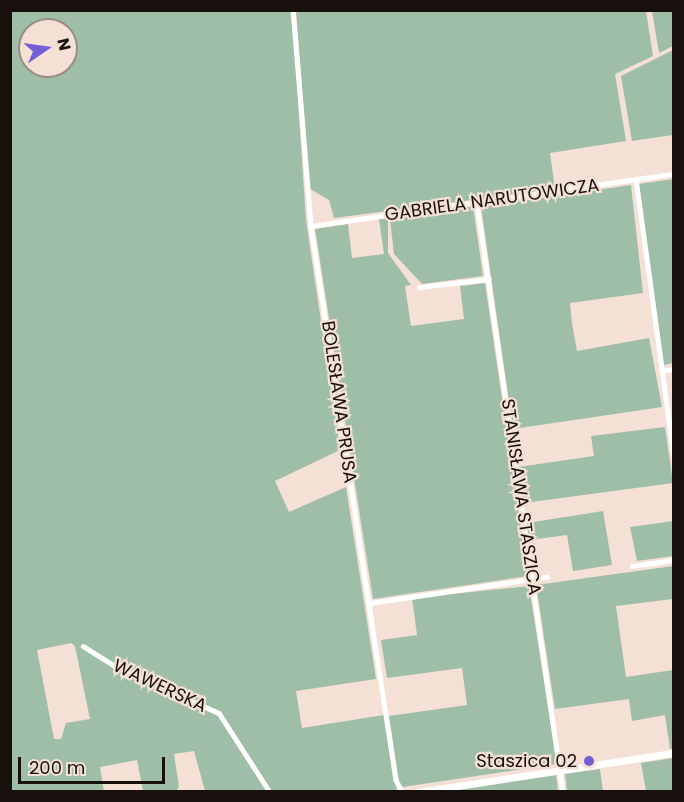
<!DOCTYPE html>
<html>
<head>
<meta charset="utf-8">
<style>
  body { margin:0 }
  #map { position:relative; width:684px; height:802px; overflow:hidden; background:#f4e0d4; font-family:Poppins,sans-serif }
  div>[style] { position:absolute }
  [style*='--x'] { left:calc(var(--x)*1px); top:calc(var(--y)*1px); width:calc(var(--w)*1px); rotate:calc(var(--a)*1deg) }
  .green>* { inset:0; background:#9fbea7 }
  .street>* { height:4.5px; margin:-2.25px; padding:0 2.25px; transform-origin:2.25px; border-radius:2.25px; background:#fff }
  .secondary>* { height:7px; margin:-3.5px; padding:0 3.5px; transform-origin:3.5px; border-radius:3.5px; background:#fff }
  .dots>* { width:16px; height:16px; translate:-50% -50%; box-sizing:border-box; border:3px solid #f4e0d4; border-radius:50% }
  span { translate:-50% -50%; white-space:nowrap; text-align:center; line-height:1.15; -webkit-text-stroke:4.5px #f4e0d4; paint-order:stroke }
  .street-label { font-size:18px; color:#17100c }
  .poi-label { font-size:18px; color:#17100c }
  .right { translate:-100% -50%; text-align:right }
  .frame { position:absolute; inset:0; border:12px solid #17100c; pointer-events:none }
  .north { position:absolute; left:18px; top:18px; width:60px; height:60px; box-sizing:border-box; background:#f4e0d4; border:2px solid #9c8d84; border-radius:50%; rotate:77deg; font-size:16px; font-weight:700; line-height:24px; text-align:center; color:#17100c }
  .north::after { content:''; display:block; margin:auto; width:21px; height:27px; background:#735ed8; clip-path:polygon(50% 0,100% 100%,50% 72%,0 100%) }
  .scale { position:absolute; left:18px; top:757px; width:147px; height:27px; box-sizing:border-box; border:3px solid #17100c; border-top:0; padding-left:8px; font-size:18px; line-height:21px; white-space:nowrap; color:#17100c; -webkit-text-stroke:4px #f4e0d4; paint-order:stroke }
</style>
</head>
<body>
<div id="map">
  <div class="green">
    <i style="clip-path:polygon(evenodd,10px 11px,292px 11px,306px 220px,340px 450px,275px 481px,289px 512px,346px 487px,376px 679px,296px 691px,302px 728px,384px 715px,397px 791px,205px 791px,194px 751px,174px 754px,179px 787px,176px 791px,143px 791px,137px 760px,100px 767px,104px 791px,11px 791px,10px 11px,30px 30px,66px 30px,66px 66px,30px 66px,30px 30px,10px 11px,71px 643px,75px 646px,90px 719px,66px 723px,61px 739px,54px 739px,37px 650px,71px 643px)"></i>
    <i style="clip-path:polygon(296px 11px,646px 11px,653px 56px,615px 74px,626px 141px,550px 153px,555px 189px,334px 218px,329px 200px,310px 189px)"></i>
    <i style="clip-path:polygon(652px 11px,673px 11px,673px 46px,659px 53px)"></i>
    <i style="clip-path:polygon(673px 50px,673px 135px,632px 141px,621px 76px)"></i>
    <i style="clip-path:polygon(673px 179px,673px 363px,664px 365px,639px 184px)"></i>
    <i style="clip-path:polygon(631px 185px,643px 293px,570px 303px,572px 323px,577px 351px,649px 338px,662px 407px,513px 429px,481px 207px)"></i>
    <i style="clip-path:polygon(473px 206px,483px 276px,422px 284px,394px 254px,390px 219px)"></i>
    <i style="clip-path:polygon(388px 218px,388px 253px,411px 285px,405px 286px,411px 326px,464px 319px,460px 286px,485px 283px,528px 576px,373px 599px,315px 229px,348px 224px,352px 258px,384px 254px,379px 219px)"></i>
    <i style="clip-path:polygon(665px 427px,673px 483px,524px 503px,518px 467px,594px 456px,591px 436px)"></i>
    <i style="clip-path:polygon(603px 511px,612px 565px,573px 571px,567px 535px,529px 540px,527px 523px)"></i>
    <i style="clip-path:polygon(673px 521px,673px 556px,637px 561px,630px 527px)"></i>
    <i style="clip-path:polygon(673px 566px,673px 599px,616px 606px,626px 677px,673px 670px,673px 748px,670px 749px,665px 715px,632px 721px,629px 699px,555px 709px,536px 585px)"></i>
    <i style="clip-path:polygon(529px 586px,557px 764px,403px 787px,399px 782px,389px 716px,467px 705px,462px 668px,387px 678px,381px 640px,417px 635px,412px 598px)"></i>
    <i style="clip-path:polygon(673px 758px,673px 791px,646px 791px,641px 763px)"></i>
    <i style="clip-path:polygon(600px 769px,603px 791px,567px 791px,565px 774px)"></i>
    <i style="clip-path:polygon(556px 775px,558px 791px,451px 791px)"></i>
  </div>
  <div class="street">
    <i style="--x:293;--y:10;--w:217;--a:85.2"></i>
    <i style="--x:311;--y:226;--w:560;--a:81.28"></i>
    <i style="--x:396;--y:780;--w:13;--a:63"></i>
    <i style="--x:636;--y:179;--w:282;--a:82.2"></i>
    <i style="--x:477;--y:203;--w:595;--a:81.69"></i>
    <i style="--x:311;--y:226;--w:367;--a:-8.2"></i>
    <i style="--x:419;--y:287;--w:70;--a:-6.5"></i>
    <i style="--x:661;--y:371;--w:13;--a:-9"></i>
    <i style="--x:632;--y:566;--w:42;--a:-8.1"></i>
    <i style="--x:370;--y:603;--w:179;--a:-8.4"></i>
    <i style="--x:83;--y:646;--w:36;--a:32"></i>
    <i style="--x:113;--y:665;--w:116;--a:24.4"></i>
    <i style="--x:219;--y:713;--w:94;--a:57.2"></i>
  </div>
  <div class="secondary">
    <i style="--x:418;--y:792;--w:259;--a:-8.7"></i>
  </div>
  <div class="dots">
    <i style="left:589px;top:761px;background:#735ed8"></i>
  </div>
  <div class="street-label">
    <span style="left:492px;top:200px;rotate:-8deg">GABRIELA NARUTOWICZA</span>
    <span style="left:339px;top:402px;rotate:82deg">BOLESŁAWA PRUSA</span>
    <span style="left:521px;top:497px;rotate:82deg">STANISŁAWA STASZICA</span>
    <span style="left:160px;top:686px;rotate:25deg">WAWERSKA</span>
  </div>
  <div class="poi-label">
    <span class="right" style="left:577px;top:761px">Staszica 02</span>
  </div>
  <div class="frame"></div>
  <div class="north">N</div>
  <div class="scale">200 m</div>
</div>
</body>
</html>
